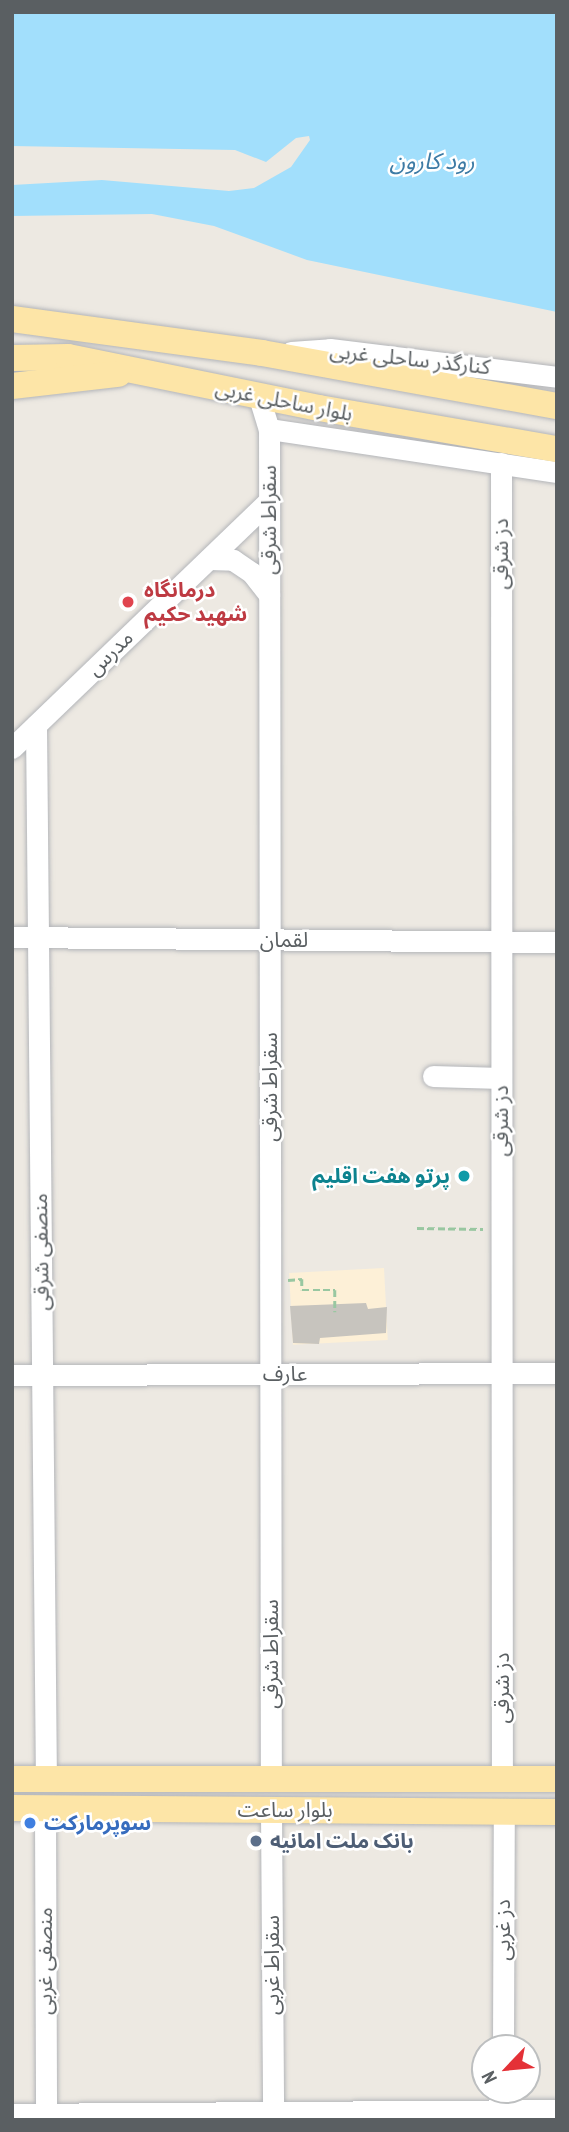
<!DOCTYPE html>
<html>
<head>
<meta charset="utf-8">
<style>
  body { margin:0 }
  #map { position:relative; width:569px; height:2132px; overflow:hidden; background:#ede9e2; font-family:"PT Sans Narrow","Noto Sans Arabic",sans-serif }
  div>[style] { position:absolute }
  [style*='--x'] { left:calc(var(--x)*1px); top:calc(var(--y)*1px); width:calc(var(--w)*1px); rotate:calc(var(--a)*1deg) }
  .commercial>* { inset:0; background:#fdf0d7; transform-origin:0 0 }
  .water>* { inset:0; background:#a2dffc }
  .building>* { inset:0; background:#c7c4be }
  .path>* { height:2.5px; margin-top:-1.25px; transform-origin:0; background:repeating-linear-gradient(90deg,#99c7a1 0 7px,transparent 0 10.5px) }
  .roads { filter:drop-shadow(0 0 2px #b3b5b9) drop-shadow(0 0 2px #b3b5b9) }
  .minor>* { height:21px; margin:-10.5px; padding:0 10.5px; transform-origin:10.5px; border-radius:10.5px; background:#fff }
  .major>* { height:26px; margin:-13px; padding:0 13px; transform-origin:13px; border-radius:13px; background:#fde5a7 }
  .dots>* { width:19px; height:19px; translate:-50% -50%; box-sizing:border-box; border:4px solid #fff; border-radius:50% }
  span { translate:-50% -50%; white-space:nowrap; text-align:center; line-height:1.15; -webkit-text-stroke:5px #fff; paint-order:stroke }
  .street-label { font-size:21px; color:#5a5f62 }
  .health-label { font-size:21px; color:#be3a42; font-weight:700 }
  .left { translate:0 -50%; text-align:left }
  .culture-label { font-size:21px; color:#0d838f; font-weight:700 }
  .right { translate:-100% -50%; text-align:right }
  .shop-label { font-size:21px; color:#366cbe; font-weight:700 }
  .service-label { font-size:21px; color:#4e5e75; font-weight:700 }
  .water-label { font-size:23px; color:#3d7ba5; font-style:italic }
  .frame { position:absolute; inset:0; border:14px solid #5a5f62; pointer-events:none }
  .north { position:absolute; left:471px; top:2034px; width:70px; height:70px; box-sizing:border-box; background:#fff; border:2px solid #bdbfc0; border-radius:50%; rotate:244deg; font-size:19px; font-weight:700; line-height:28px; text-align:center; color:#5a5f62 }
  .north::after { content:''; display:block; margin:auto; width:24px; height:32px; background:#e43137; clip-path:polygon(50% 0,100% 100%,50% 72%,0 100%) }
</style>
</head>
<body>
<div id="map">
  <div class="commercial">
    <i style="left:384px;top:1268px;width:72px;height:95px;rotate:87deg"></i>
  </div>
  <div class="water">
    <i style="clip-path:polygon(12px 12px,557px 12px,557px 312px,307px 260px,214px 226px,152px 214px,12px 216px,12px 185px,102px 180px,229px 191px,254px 188px,291px 167px,310px 140px,309px 136px,296px 138px,266px 162px,235px 150px,12px 146px)"></i>
  </div>
  <div class="building">
    <i style="clip-path:polygon(366px 1303px,368px 1309px,387px 1307px,386px 1333px,320px 1338px,319px 1344px,293px 1343px,290px 1306px)"></i>
  </div>
  <div class="path">
    <i style="--x:417;--y:1228;--w:66;--a:0.9"></i>
    <i style="--x:288;--y:1280;--w:14;--a:-4"></i>
    <i style="--x:302;--y:1279;--w:11;--a:90"></i>
    <i style="--x:302;--y:1290;--w:33;--a:0"></i>
    <i style="--x:335;--y:1290;--w:22;--a:90"></i>
  </div>
  <div class="roads">
    <div class="minor">
      <i style="--x:291;--y:352;--w:39;--a:-4"></i>
      <i style="--x:330;--y:349;--w:229;--a:7"></i>
      <i style="--x:259;--y:397;--w:34;--a:73"></i>
      <i style="--x:269;--y:429;--w:1350;--a:89.92"></i>
      <i style="--x:269;--y:429;--w:291;--a:8.5"></i>
      <i style="--x:501;--y:463;--w:1316;--a:89.96"></i>
      <i style="--x:209;--y:559;--w:24;--a:2"></i>
      <i style="--x:233;--y:560;--w:23;--a:34"></i>
      <i style="--x:252;--y:573;--w:28;--a:52"></i>
      <i style="--x:36;--y:725;--w:1054;--a:89.46"></i>
      <i style="--x:12;--y:748;--w:356;--a:-43.9"></i>
      <i style="--x:12;--y:937;--w:545;--a:0.53"></i>
      <i style="--x:433;--y:1076;--w:67;--a:1.7"></i>
      <i style="--x:12;--y:1375;--w:545;--a:-0.21"></i>
      <i style="--x:45;--y:1809;--w:305;--a:89.8"></i>
      <i style="--x:271;--y:1810;--w:310;--a:89.6"></i>
      <i style="--x:503;--y:2048;--w:237;--a:-89.8"></i>
      <i style="--x:12;--y:2114;--w:545;--a:-0.42"></i>
      <i style="--x:503;--y:2120;--w:30;--a:-90"></i>
    </div>
    <div class="major">
      <i style="--x:12;--y:319;--w:252;--a:7.7"></i>
      <i style="--x:262;--y:353;--w:300;--a:10.2"></i>
      <i style="--x:12;--y:358;--w:56;--a:-1"></i>
      <i style="--x:68;--y:357;--w:256;--a:11.5"></i>
      <i style="--x:319;--y:408;--w:242;--a:9.8"></i>
      <i style="--x:12;--y:386;--w:107;--a:-6.5"></i>
      <i style="--x:12;--y:1779;--w:545;--a:0"></i>
      <i style="--x:12;--y:1808;--w:545;--a:0.42"></i>
    </div>
  </div>
  <div class="dots">
    <i style="left:128px;top:602px;background:#e0444e"></i>
    <i style="left:464px;top:1176px;background:#0f9aa8"></i>
    <i style="left:30px;top:1823px;background:#3f7fe0"></i>
    <i style="left:256px;top:1841px;background:#5c6f8a"></i>
  </div>
  <div class="street-label">
    <span style="left:410px;top:359px;rotate:6deg">کنارگذر ساحلی غربی</span>
    <span style="left:284px;top:401px;rotate:11deg">بلوار ساحلی غربی</span>
    <span style="left:269px;top:520px;rotate:-90deg">سقراط شرقی</span>
    <span style="left:501px;top:554px;rotate:-90deg">دز شرقی</span>
    <span style="left:110px;top:653px;rotate:-44deg">مدرس</span>
    <span style="left:284px;top:940px">لقمان</span>
    <span style="left:270px;top:1087px;rotate:-90deg">سقراط شرقی</span>
    <span style="left:501px;top:1121px;rotate:-90deg">دز شرقی</span>
    <span style="left:41px;top:1252px;rotate:-91deg">منصفی شرقی</span>
    <span style="left:285px;top:1374px">عارف</span>
    <span style="left:271px;top:1654px;rotate:-90deg">سقراط شرقی</span>
    <span style="left:502px;top:1688px;rotate:-90deg">دز شرقی</span>
    <span style="left:285px;top:1810px">بلوار ساعت</span>
    <span style="left:503px;top:1930px;rotate:-90deg">دز غربی</span>
    <span style="left:45px;top:1961px;rotate:-90deg">منصفی غربی</span>
    <span style="left:272px;top:1965px;rotate:-90deg">سقراط غربی</span>
  </div>
  <div class="health-label">
    <span class="left" style="left:144px;top:602px">درمانگاه<br>شهید حکیم</span>
  </div>
  <div class="culture-label">
    <span class="right" style="left:450px;top:1176px">پرتو هفت اقلیم</span>
  </div>
  <div class="shop-label">
    <span class="left" style="left:44px;top:1823px">سوپرمارکت</span>
  </div>
  <div class="service-label">
    <span class="left" style="left:270px;top:1841px">بانک ملت امانیه</span>
  </div>
  <div class="water-label">
    <span style="left:432px;top:161px">رود کارون</span>
  </div>
  <div class="frame"></div>
  <div class="north">N</div>
</div>
</body>
</html>
